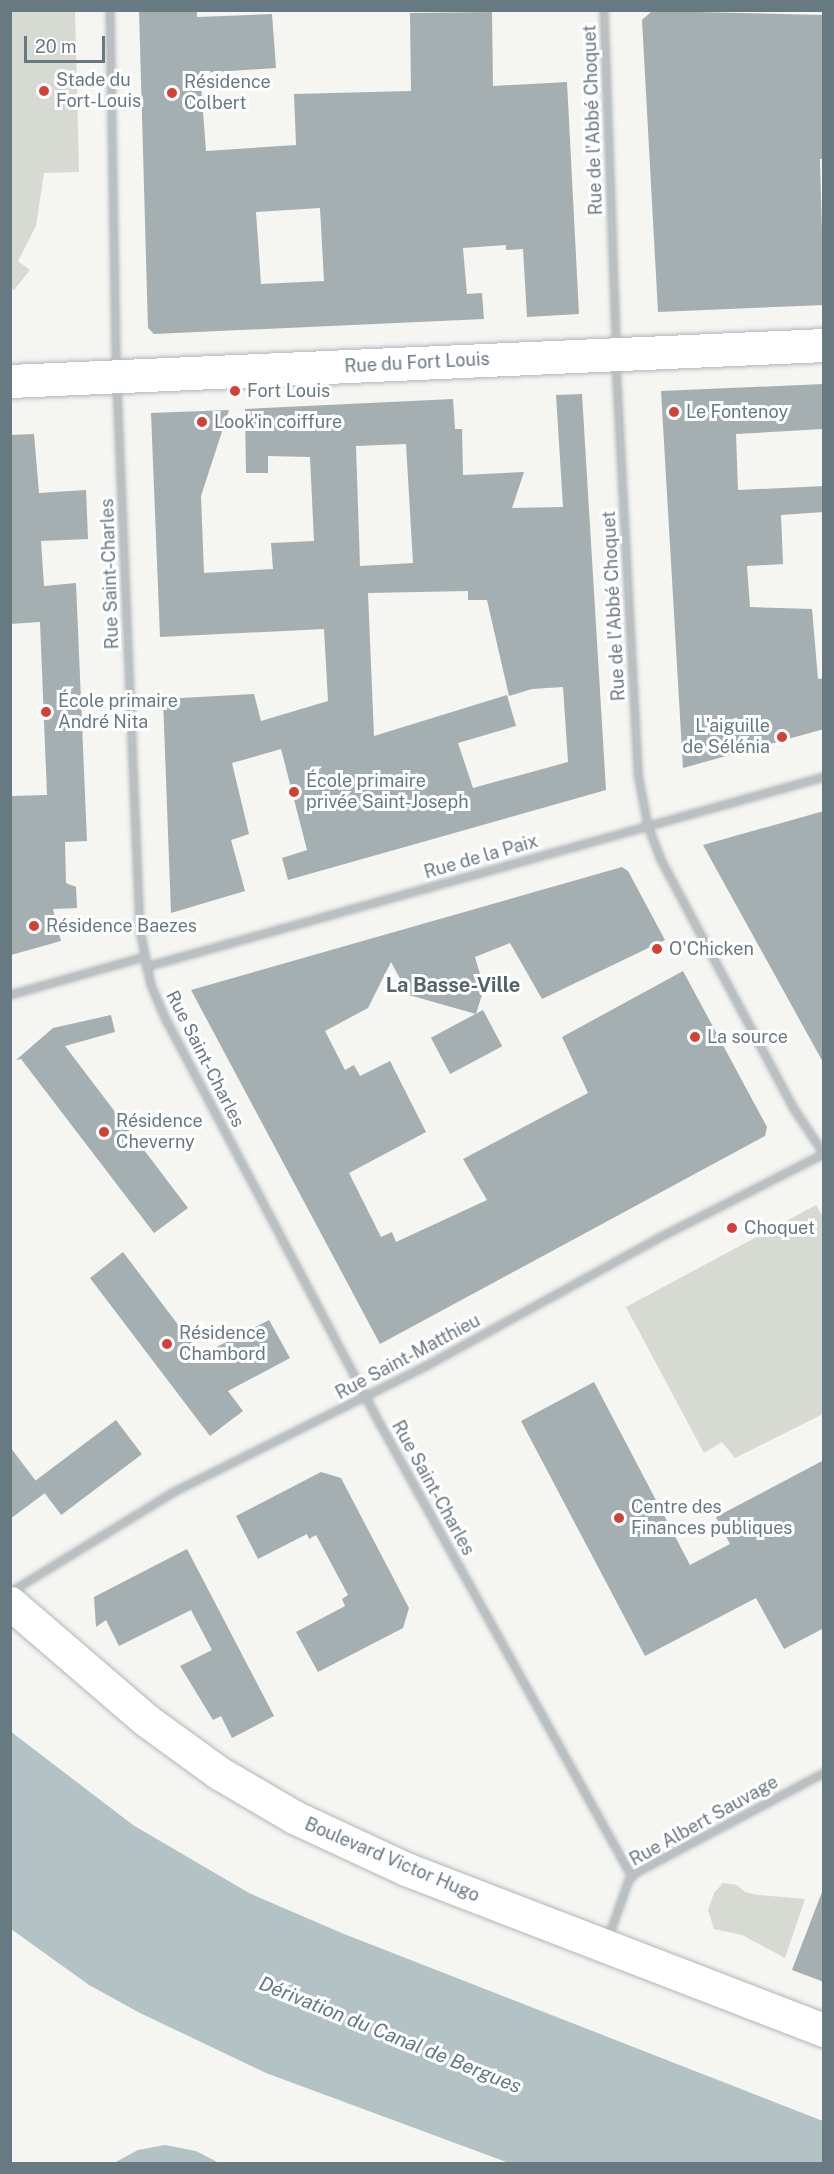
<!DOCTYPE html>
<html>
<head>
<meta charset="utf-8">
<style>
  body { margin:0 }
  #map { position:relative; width:834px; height:2174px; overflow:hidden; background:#f5f5f2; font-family:"Public Sans",sans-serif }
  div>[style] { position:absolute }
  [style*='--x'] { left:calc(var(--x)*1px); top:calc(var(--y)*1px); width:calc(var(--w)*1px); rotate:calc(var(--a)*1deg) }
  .green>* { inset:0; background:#d6dad2 }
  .water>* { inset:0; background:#b3c2c4 }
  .building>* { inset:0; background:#a5aeb1; transform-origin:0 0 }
  .roads { filter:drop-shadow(0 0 2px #afb6b9) drop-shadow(0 0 2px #afb6b9) }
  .street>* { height:6px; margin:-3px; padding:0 3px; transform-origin:3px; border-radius:3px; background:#bac0c2 }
  .secondary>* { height:33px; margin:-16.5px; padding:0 16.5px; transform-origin:16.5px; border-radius:16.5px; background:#fff }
  .dots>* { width:16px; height:16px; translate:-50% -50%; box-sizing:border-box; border:3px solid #fff; border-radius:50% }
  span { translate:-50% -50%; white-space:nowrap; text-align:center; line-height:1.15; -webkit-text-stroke:6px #fff; paint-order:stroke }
  .poi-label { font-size:18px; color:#677981 }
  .left { translate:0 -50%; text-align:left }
  .right { translate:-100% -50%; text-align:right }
  .street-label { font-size:18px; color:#677981 }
  .neighbourhood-label { font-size:20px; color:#546167; font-weight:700 }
  .water-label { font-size:20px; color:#637b7e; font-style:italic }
  .frame { position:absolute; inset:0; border:12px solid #677981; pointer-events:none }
  .scale { position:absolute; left:24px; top:36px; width:81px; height:27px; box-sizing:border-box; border:3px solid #677981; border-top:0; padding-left:8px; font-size:18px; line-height:21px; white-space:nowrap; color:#677981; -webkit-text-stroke:4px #fff; paint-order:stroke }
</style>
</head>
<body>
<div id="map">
  <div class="green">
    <i style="clip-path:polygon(11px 10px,75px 11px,79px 172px,44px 173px,36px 226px,18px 261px,30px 270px,14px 290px,10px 287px)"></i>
    <i style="clip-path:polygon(816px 1205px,824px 1218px,823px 1414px,735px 1458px,722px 1442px,704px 1453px,626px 1307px)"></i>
    <i style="clip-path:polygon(723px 1883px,737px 1885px,745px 1892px,758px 1895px,805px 1899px,785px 1958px,742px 1935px,714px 1929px,708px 1910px,714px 1893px)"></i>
  </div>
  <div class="water">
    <i style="clip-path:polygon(10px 1731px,133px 1825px,249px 1893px,344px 1934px,823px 2121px,823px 2163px,509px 2163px,266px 2073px,140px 2013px,89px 1985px,11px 1929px)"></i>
    <i style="clip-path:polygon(165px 2145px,196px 2151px,219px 2163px,114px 2163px,138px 2150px)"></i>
  </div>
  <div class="building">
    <i style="clip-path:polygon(evenodd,139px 10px,197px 10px,197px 17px,272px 14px,276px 68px,200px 73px,206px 151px,296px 145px,294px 94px,411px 91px,410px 13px,492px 12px,493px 86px,567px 82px,579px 314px,527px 317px,523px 249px,506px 250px,506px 245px,463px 248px,467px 294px,482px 293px,484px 319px,154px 334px,148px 328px,139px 10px,320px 208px,324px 281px,261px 284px,256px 212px,320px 208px)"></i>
    <i style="clip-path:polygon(652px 11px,824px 15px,824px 159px,820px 159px,824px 305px,658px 312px,642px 20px)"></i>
    <i style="clip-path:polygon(824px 384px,823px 429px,736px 434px,738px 490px,824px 486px,824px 512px,781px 515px,783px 564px,747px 566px,750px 607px,812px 609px,818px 679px,824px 678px,824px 729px,683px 768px,661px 391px)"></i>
    <i style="clip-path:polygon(evenodd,582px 394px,606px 790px,288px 880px,282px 858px,307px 850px,281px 749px,232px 763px,249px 834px,231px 840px,245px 891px,171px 913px,163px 699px,254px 694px,261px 721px,328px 701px,324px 629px,160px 637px,151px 413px,229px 410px,201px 496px,204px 573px,273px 569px,271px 543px,314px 541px,310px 457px,268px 456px,268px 473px,246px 473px,245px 409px,453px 399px,455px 429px,462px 429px,463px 475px,524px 472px,512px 508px,563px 507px,556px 395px,582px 394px,406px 444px,413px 563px,360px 566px,356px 446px,406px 444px,582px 394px,468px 591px,468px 600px,487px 600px,509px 696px,532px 689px,563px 687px,568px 762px,473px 788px,458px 743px,516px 726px,507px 695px,374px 736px,368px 593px,468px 591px)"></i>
    <i style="clip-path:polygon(34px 434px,39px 493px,86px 490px,88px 539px,41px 541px,44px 586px,76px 583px,87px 841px,65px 842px,66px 883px,76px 887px,77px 908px,53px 909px,61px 941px,11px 955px,10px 796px,47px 795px,40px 622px,10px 624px,10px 435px)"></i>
    <i style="clip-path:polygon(824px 811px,824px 1064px,703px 845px)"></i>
    <i style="clip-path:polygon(622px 867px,628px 871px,665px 940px,542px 999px,510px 943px,475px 957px,484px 988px,476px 1014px,409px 995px,391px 962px,368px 1008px,325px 1031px,345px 1070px,354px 1065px,360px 1076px,390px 1061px,426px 1132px,349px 1173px,381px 1237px,392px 1232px,396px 1242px,487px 1200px,463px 1159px,588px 1093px,562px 1037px,683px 971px,767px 1127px,765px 1136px,380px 1344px,191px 990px)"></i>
    <i style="left:483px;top:1010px;width:41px;height:59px;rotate:62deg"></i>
    <i style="clip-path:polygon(111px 1015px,115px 1032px,65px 1046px,188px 1208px,154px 1233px,21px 1059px,16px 1060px,53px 1028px)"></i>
    <i style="clip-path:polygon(123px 1252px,201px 1355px,269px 1320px,290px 1358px,228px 1391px,243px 1411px,210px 1436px,90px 1278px)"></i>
    <i style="clip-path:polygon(594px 1382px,690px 1565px,730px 1544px,716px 1517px,824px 1460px,824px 1628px,784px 1649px,756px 1598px,645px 1656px,521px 1421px)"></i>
    <i style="left:116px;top:1420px;width:43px;height:101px;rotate:53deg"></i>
    <i style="clip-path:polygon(10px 1447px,45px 1493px,10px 1519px)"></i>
    <i style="clip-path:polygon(321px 1472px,341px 1478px,409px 1608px,403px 1628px,318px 1672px,296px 1632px,345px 1606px,342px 1599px,348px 1595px,316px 1535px,309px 1539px,307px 1534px,258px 1559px,236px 1516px)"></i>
    <i style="clip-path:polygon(187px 1549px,274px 1716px,232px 1738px,221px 1716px,213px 1720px,180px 1666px,212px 1650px,191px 1610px,119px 1646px,106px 1620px,96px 1627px,94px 1597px)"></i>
    <i style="clip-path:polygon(822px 1892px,824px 1892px,824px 1982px,792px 1970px)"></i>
  </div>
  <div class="roads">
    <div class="street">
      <i style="--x:110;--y:10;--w:357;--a:89"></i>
      <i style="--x:604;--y:10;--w:335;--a:87.9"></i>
      <i style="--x:616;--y:364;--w:411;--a:86.9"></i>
      <i style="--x:638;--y:774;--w:53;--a:79.1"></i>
      <i style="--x:648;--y:826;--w:34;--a:69"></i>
      <i style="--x:660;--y:858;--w:285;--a:61.9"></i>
      <i style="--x:794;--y:1109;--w:54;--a:56.3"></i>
      <i style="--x:117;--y:386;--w:544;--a:87.58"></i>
      <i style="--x:140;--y:930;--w:56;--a:78.7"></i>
      <i style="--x:151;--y:985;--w:34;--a:67"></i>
      <i style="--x:164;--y:1016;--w:451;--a:62.1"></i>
      <i style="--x:375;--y:1415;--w:529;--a:60.91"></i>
      <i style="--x:146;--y:967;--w:704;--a:-15.65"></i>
      <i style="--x:10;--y:995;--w:139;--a:-15.8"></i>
      <i style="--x:11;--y:1592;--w:193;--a:-31.5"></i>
      <i style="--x:176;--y:1491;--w:274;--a:-26.5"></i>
      <i style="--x:421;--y:1369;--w:269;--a:-28.8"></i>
      <i style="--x:657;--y:1239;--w:187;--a:-27"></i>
      <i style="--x:609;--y:1936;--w:59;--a:-70.3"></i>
      <i style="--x:629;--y:1880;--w:10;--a:-45"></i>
      <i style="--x:636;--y:1873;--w:213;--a:-28"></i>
    </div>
    <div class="secondary">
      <i style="--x:10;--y:381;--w:815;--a:-2.53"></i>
      <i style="--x:10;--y:1603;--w:179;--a:40.7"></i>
      <i style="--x:146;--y:1720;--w:90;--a:36"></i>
      <i style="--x:219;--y:1773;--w:89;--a:30.3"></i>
      <i style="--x:296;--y:1818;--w:121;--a:24.9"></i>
      <i style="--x:406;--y:1869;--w:448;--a:21.1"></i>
    </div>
  </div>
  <div class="dots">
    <i style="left:44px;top:91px;background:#d34034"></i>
    <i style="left:172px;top:93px;background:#d34034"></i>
    <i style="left:235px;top:391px;background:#d34034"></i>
    <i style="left:674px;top:412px;background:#d34034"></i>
    <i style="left:202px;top:422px;background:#d34034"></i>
    <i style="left:46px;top:712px;background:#d34034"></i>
    <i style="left:782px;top:737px;background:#d34034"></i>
    <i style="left:294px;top:792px;background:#d34034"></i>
    <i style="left:34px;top:926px;background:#d34034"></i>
    <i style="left:657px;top:949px;background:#d34034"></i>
    <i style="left:695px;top:1037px;background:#d34034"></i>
    <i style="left:104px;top:1132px;background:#d34034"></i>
    <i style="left:732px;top:1228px;background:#d34034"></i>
    <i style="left:167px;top:1344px;background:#d34034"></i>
    <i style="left:619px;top:1518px;background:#d34034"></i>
  </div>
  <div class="poi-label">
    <span class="left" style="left:56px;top:91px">Stade du<br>Fort-Louis</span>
    <span class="left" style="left:184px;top:93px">Résidence<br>Colbert</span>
    <span class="left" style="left:247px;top:391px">Fort Louis</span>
    <span class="left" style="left:686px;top:412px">Le Fontenoy</span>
    <span class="left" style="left:214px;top:422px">Look'in coiffure</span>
    <span class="left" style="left:58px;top:712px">École primaire<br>André Nita</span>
    <span class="right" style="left:770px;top:737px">L'aiguille<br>de Sélénia</span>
    <span class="left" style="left:306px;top:792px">École primaire<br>privée Saint-Joseph</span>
    <span class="left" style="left:46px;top:926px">Résidence Baezes</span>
    <span class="left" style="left:669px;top:949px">O'Chicken</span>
    <span class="left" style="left:707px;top:1037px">La source</span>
    <span class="left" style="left:116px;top:1132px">Résidence<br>Cheverny</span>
    <span class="left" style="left:744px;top:1228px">Choquet</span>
    <span class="left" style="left:179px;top:1344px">Résidence<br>Chambord</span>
    <span class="left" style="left:631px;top:1518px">Centre des<br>Finances publiques</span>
  </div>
  <div class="street-label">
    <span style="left:593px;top:120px;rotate:-92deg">Rue de l'Abbé Choquet</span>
    <span style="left:417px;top:363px;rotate:-3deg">Rue du Fort Louis</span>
    <span style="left:110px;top:574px;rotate:-92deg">Rue Saint-Charles</span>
    <span style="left:614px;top:606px;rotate:-93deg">Rue de l'Abbé Choquet</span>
    <span style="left:481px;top:857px;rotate:-16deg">Rue de la Paix</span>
    <span style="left:205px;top:1059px;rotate:63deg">Rue Saint-Charles</span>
    <span style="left:408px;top:1357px;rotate:-28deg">Rue Saint-Matthieu</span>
    <span style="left:433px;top:1488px;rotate:61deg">Rue Saint-Charles</span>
    <span style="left:704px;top:1821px;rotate:-29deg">Rue Albert Sauvage</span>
    <span style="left:392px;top:1860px;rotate:23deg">Boulevard Victor Hugo</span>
  </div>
  <div class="neighbourhood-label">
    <span style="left:453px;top:985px">La Basse-Ville</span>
  </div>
  <div class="water-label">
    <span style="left:390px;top:2035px;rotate:22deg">Dérivation du Canal de Bergues</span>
  </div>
  <div class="frame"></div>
  <div class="scale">20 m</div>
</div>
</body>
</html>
